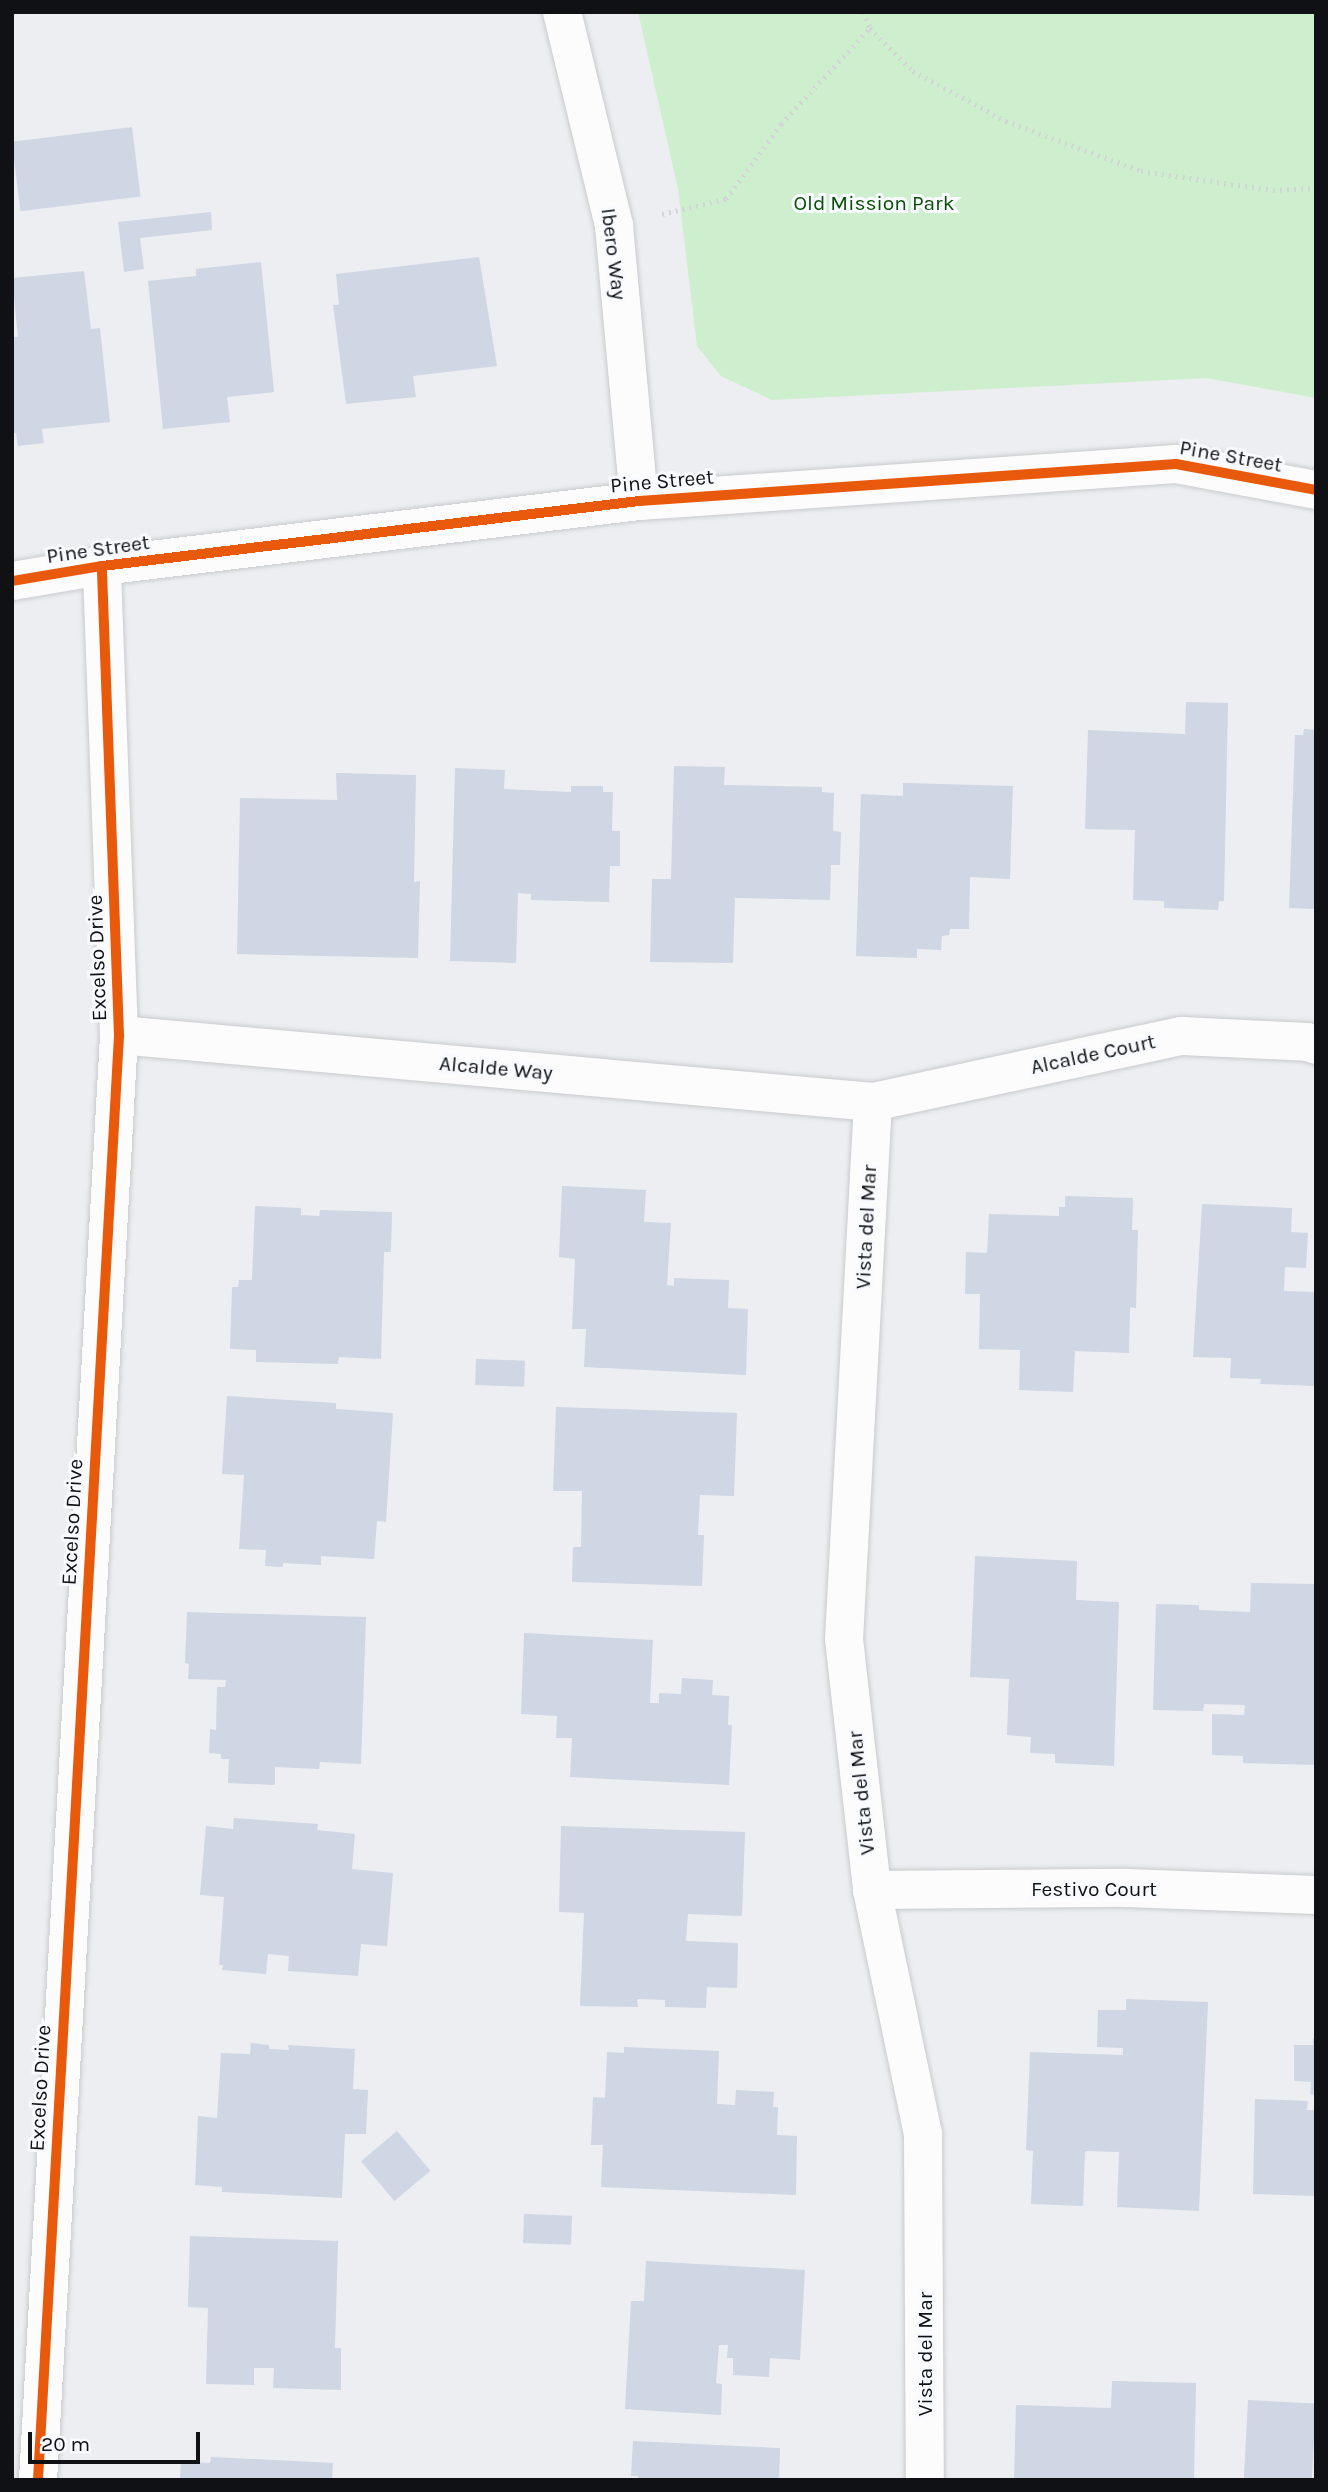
<!DOCTYPE html>
<html>
<head>
<meta charset="utf-8">
<style>
  body { margin:0 }
  #map { position:relative; width:1328px; height:2492px; overflow:hidden; background:#eceef1; font-family:Karla,sans-serif }
  div>[style] { position:absolute }
  [style*='--x'] { left:calc(var(--x)*1px); top:calc(var(--y)*1px); width:calc(var(--w)*1px); rotate:calc(var(--a)*1deg) }
  .green>* { inset:0; background:#ceefcd }
  .building>* { inset:0; background:#cfd6e4; transform-origin:0 0 }
  .path>* { height:4.5px; margin-top:-2.25px; transform-origin:0; background:repeating-linear-gradient(90deg,#d3d4d5 0 2px,transparent 0 7px) }
  .roads { filter:drop-shadow(0 0 2px #c9cacd) drop-shadow(0 0 2px #c9cacd) }
  .street>* { height:38px; margin:-19px; padding:0 19px; transform-origin:19px; border-radius:19px; background:#fcfcfd }
  .cycleway>* { height:10px; margin:-5px; padding:0 5px; transform-origin:5px; border-radius:5px; background:#e8590c }
  span { translate:-50% -50%; white-space:nowrap; text-align:center; line-height:1.15; -webkit-text-stroke:6px #f8faff; paint-order:stroke }
  .park-label { font-size:21px; color:#075003 }
  .street-label { font-size:21px; color:#101114 }
  .frame { position:absolute; inset:0; border:14px solid #101114; pointer-events:none }
  .scale { position:absolute; left:28px; top:2432px; width:172px; height:32px; box-sizing:border-box; border:4px solid #101114; border-top:0; padding-left:9px; font-size:21px; line-height:24px; white-space:nowrap; color:#101114; -webkit-text-stroke:5px #f8faff; paint-order:stroke }
</style>
</head>
<body>
<div id="map">
  <div class="green">
    <i style="clip-path:polygon(638px 12px,1316px 12px,1316px 398px,1207px 378px,772px 400px,721px 376px,697px 346px,678px 189px)"></i>
  </div>
  <div class="building">
    <i style="left:132px;top:127px;width:70px;height:121px;rotate:83deg"></i>
    <i style="clip-path:polygon(211px 212px,212px 230px,140px 238px,144px 269px,124px 272px,118px 222px)"></i>
    <i style="clip-path:polygon(479px 257px,497px 366px,413px 376px,416px 397px,346px 404px,333px 305px,339px 305px,336px 274px)"></i>
    <i style="clip-path:polygon(261px 262px,274px 392px,227px 397px,230px 422px,163px 429px,148px 281px,196px 276px,196px 269px)"></i>
    <i style="clip-path:polygon(84px 271px,91px 329px,100px 328px,110px 422px,42px 429px,44px 443px,18px 446px,16px 433px,12px 434px,12px 337px,18px 337px,12px 278px)"></i>
    <i style="clip-path:polygon(1186px 702px,1228px 703px,1224px 901px,1219px 901px,1218px 910px,1164px 908px,1164px 901px,1133px 900px,1135px 830px,1085px 829px,1088px 730px,1185px 734px)"></i>
    <i style="clip-path:polygon(1304px 729px,1316px 730px,1316px 909px,1289px 908px,1295px 735px,1303px 735px)"></i>
    <i style="clip-path:polygon(674px 766px,725px 767px,724px 785px,822px 787px,822px 792px,834px 793px,833px 831px,841px 832px,840px 865px,831px 865px,830px 900px,735px 898px,733px 963px,650px 962px,652px 879px,671px 879px)"></i>
    <i style="clip-path:polygon(455px 768px,505px 770px,504px 789px,571px 792px,571px 786px,603px 786px,603px 792px,613px 792px,612px 831px,620px 831px,620px 866px,610px 866px,609px 902px,531px 900px,531px 894px,518px 893px,516px 963px,450px 961px)"></i>
    <i style="clip-path:polygon(336px 773px,416px 775px,414px 882px,420px 881px,418px 958px,237px 954px,240px 798px,337px 800px)"></i>
    <i style="clip-path:polygon(903px 783px,1013px 786px,1010px 879px,970px 877px,969px 929px,950px 929px,949px 935px,942px 936px,941px 950px,917px 949px,917px 958px,856px 956px,861px 794px,903px 796px)"></i>
    <i style="clip-path:polygon(562px 1186px,646px 1190px,644px 1222px,671px 1223px,667px 1285px,674px 1286px,674px 1278px,729px 1280px,728px 1308px,748px 1309px,746px 1375px,584px 1367px,586px 1329px,572px 1329px,575px 1259px,559px 1257px)"></i>
    <i style="clip-path:polygon(1065px 1196px,1133px 1198px,1132px 1230px,1138px 1230px,1136px 1308px,1130px 1307px,1129px 1353px,1075px 1351px,1073px 1392px,1019px 1390px,1020px 1350px,979px 1349px,980px 1294px,965px 1294px,966px 1252px,987px 1253px,989px 1214px,1059px 1216px,1059px 1207px,1065px 1207px)"></i>
    <i style="clip-path:polygon(1202px 1204px,1292px 1208px,1291px 1232px,1308px 1233px,1306px 1268px,1285px 1267px,1284px 1291px,1316px 1292px,1316px 1386px,1260px 1384px,1261px 1379px,1230px 1378px,1231px 1358px,1193px 1357px)"></i>
    <i style="clip-path:polygon(255px 1206px,301px 1208px,301px 1215px,319px 1216px,320px 1210px,392px 1212px,391px 1252px,384px 1252px,381px 1359px,339px 1357px,338px 1364px,256px 1362px,256px 1350px,230px 1349px,232px 1287px,238px 1287px,239px 1280px,252px 1280px)"></i>
    <i style="left:476px;top:1359px;width:49px;height:26px;rotate:2deg"></i>
    <i style="clip-path:polygon(227px 1396px,336px 1403px,336px 1409px,393px 1413px,386px 1522px,377px 1521px,374px 1559px,321px 1556px,321px 1565px,283px 1563px,283px 1567px,265px 1566px,266px 1550px,239px 1549px,244px 1475px,222px 1474px)"></i>
    <i style="clip-path:polygon(556px 1407px,737px 1413px,734px 1496px,700px 1495px,698px 1535px,704px 1535px,702px 1586px,572px 1582px,573px 1547px,581px 1547px,582px 1491px,553px 1491px)"></i>
    <i style="clip-path:polygon(975px 1556px,1077px 1561px,1076px 1600px,1119px 1602px,1114px 1766px,1055px 1763px,1055px 1754px,1030px 1753px,1031px 1737px,1007px 1735px,1009px 1679px,970px 1677px)"></i>
    <i style="clip-path:polygon(1251px 1583px,1316px 1584px,1316px 1765px,1243px 1763px,1243px 1756px,1212px 1755px,1212px 1714px,1244px 1715px,1245px 1705px,1204px 1704px,1203px 1711px,1153px 1710px,1156px 1604px,1199px 1605px,1199px 1610px,1250px 1612px)"></i>
    <i style="clip-path:polygon(187px 1612px,366px 1617px,361px 1764px,320px 1762px,319px 1769px,275px 1767px,275px 1785px,228px 1783px,229px 1759px,221px 1759px,221px 1754px,209px 1753px,210px 1729px,216px 1730px,217px 1687px,225px 1687px,226px 1680px,188px 1679px,189px 1664px,185px 1663px)"></i>
    <i style="clip-path:polygon(524px 1633px,653px 1640px,650px 1703px,659px 1703px,659px 1693px,681px 1694px,682px 1678px,713px 1680px,712px 1695px,729px 1696px,728px 1725px,732px 1725px,729px 1785px,570px 1777px,572px 1738px,556px 1738px,557px 1716px,521px 1714px)"></i>
    <i style="clip-path:polygon(234px 1818px,318px 1824px,317px 1830px,355px 1834px,352px 1869px,393px 1873px,387px 1946px,361px 1944px,358px 1976px,288px 1971px,289px 1956px,268px 1954px,266px 1974px,222px 1970px,223px 1965px,219px 1965px,224px 1897px,200px 1895px,206px 1826px,233px 1829px)"></i>
    <i style="clip-path:polygon(561px 1826px,745px 1832px,742px 1916px,688px 1914px,686px 1941px,738px 1943px,737px 1988px,707px 1987px,706px 2008px,665px 2007px,665px 2000px,637px 1999px,638px 2007px,580px 2006px,584px 1913px,559px 1912px)"></i>
    <i style="clip-path:polygon(1126px 1999px,1208px 2002px,1199px 2211px,1117px 2207px,1119px 2152px,1085px 2151px,1083px 2206px,1031px 2204px,1033px 2151px,1026px 2150px,1030px 2052px,1123px 2055px,1123px 2048px,1097px 2047px,1098px 2010px,1126px 2010px)"></i>
    <i style="clip-path:polygon(1313px 2038px,1316px 2038px,1316px 2095px,1310px 2094px,1311px 2082px,1294px 2081px,1294px 2045px,1313px 2045px)"></i>
    <i style="clip-path:polygon(251px 2043px,269px 2045px,269px 2049px,289px 2050px,288px 2045px,355px 2049px,353px 2089px,368px 2090px,366px 2134px,345px 2134px,342px 2198px,222px 2192px,222px 2187px,195px 2185px,198px 2116px,217px 2118px,221px 2053px,250px 2054px)"></i>
    <i style="clip-path:polygon(624px 2047px,719px 2051px,717px 2104px,735px 2105px,736px 2090px,774px 2092px,773px 2107px,778px 2107px,777px 2135px,797px 2136px,796px 2195px,601px 2187px,603px 2145px,591px 2145px,593px 2097px,605px 2098px,607px 2052px,624px 2053px)"></i>
    <i style="clip-path:polygon(1255px 2099px,1308px 2101px,1307px 2110px,1316px 2110px,1316px 2196px,1253px 2194px)"></i>
    <i style="left:397px;top:2131px;width:52px;height:47px;rotate:50deg"></i>
    <i style="left:524px;top:2214px;width:48px;height:29px;rotate:2deg"></i>
    <i style="clip-path:polygon(190px 2236px,338px 2241px,335px 2348px,341px 2348px,341px 2390px,273px 2388px,274px 2368px,254px 2368px,254px 2385px,206px 2384px,208px 2308px,188px 2307px)"></i>
    <i style="clip-path:polygon(646px 2261px,805px 2270px,800px 2360px,770px 2358px,769px 2377px,733px 2375px,733px 2358px,727px 2358px,728px 2345px,719px 2345px,716px 2383px,722px 2384px,721px 2415px,625px 2409px,631px 2301px,644px 2301px)"></i>
    <i style="clip-path:polygon(1112px 2381px,1196px 2383px,1194px 2480px,1014px 2480px,1016px 2405px,1111px 2408px)"></i>
    <i style="left:1248px;top:2400px;width:68px;height:80px;rotate:3deg"></i>
    <i style="clip-path:polygon(633px 2441px,780px 2448px,779px 2480px,638px 2480px,638px 2476px,631px 2476px)"></i>
    <i style="clip-path:polygon(211px 2457px,333px 2463px,332px 2480px,180px 2480px,181px 2461px,210px 2463px)"></i>
  </div>
  <div class="path">
    <i style="--x:863;--y:12;--w:17;--a:66"></i>
    <i style="--x:870;--y:28;--w:61;--a:45"></i>
    <i style="--x:913;--y:71;--w:106;--a:28.3"></i>
    <i style="--x:1006;--y:121;--w:144;--a:20.3"></i>
    <i style="--x:1141;--y:171;--w:133;--a:8.2"></i>
    <i style="--x:1273;--y:190;--w:43;--a:-2.7"></i>
    <i style="--x:662;--y:214;--w:66;--a:-13.2"></i>
    <i style="--x:726;--y:199;--w:93;--a:-53.7"></i>
    <i style="--x:781;--y:124;--w:131;--a:-47.2"></i>
  </div>
  <div class="roads">
    <div class="street">
      <i style="--x:562;--y:12;--w:220;--a:76.3"></i>
      <i style="--x:614;--y:226;--w:276;--a:84.8"></i>
      <i style="--x:12;--y:581;--w:91;--a:-9.5"></i>
      <i style="--x:102;--y:566;--w:541;--a:-6.9"></i>
      <i style="--x:639;--y:501;--w:538;--a:-3.94"></i>
      <i style="--x:1176;--y:464;--w:142;--a:10.5"></i>
      <i style="--x:119;--y:1035;--w:757;--a:5.08"></i>
      <i style="--x:873;--y:1102;--w:316;--a:-12.1"></i>
      <i style="--x:1182;--y:1036;--w:125;--a:2.7"></i>
      <i style="--x:1307;--y:1042;--w:9;--a:18"></i>
      <i style="--x:873;--y:1102;--w:538;--a:93.09"></i>
      <i style="--x:844;--y:1639;--w:253;--a:83.6"></i>
      <i style="--x:872;--y:1890;--w:250;--a:78.2"></i>
      <i style="--x:923;--y:2135;--w:345;--a:89.7"></i>
      <i style="--x:872;--y:1890;--w:254;--a:-0.5"></i>
      <i style="--x:1126;--y:1888;--w:190;--a:2.1"></i>
      <i style="--x:38;--y:2480;--w:1447;--a:-86.79"></i>
      <i style="--x:119;--y:1035;--w:469;--a:-92.1"></i>
    </div>
  </div>
  <div class="cycleway">
    <i style="--x:12;--y:581;--w:91;--a:-9.5"></i>
    <i style="--x:102;--y:566;--w:541;--a:-6.9"></i>
    <i style="--x:639;--y:501;--w:538;--a:-3.94"></i>
    <i style="--x:1176;--y:464;--w:142;--a:10.5"></i>
    <i style="--x:38;--y:2480;--w:1447;--a:-86.79"></i>
    <i style="--x:119;--y:1035;--w:469;--a:-92.1"></i>
  </div>
  <div class="park-label">
    <span style="left:874px;top:203px">Old Mission Park</span>
  </div>
  <div class="street-label">
    <span style="left:614px;top:254px;rotate:83deg">Ibero Way</span>
    <span style="left:1231px;top:456px;rotate:10deg">Pine Street</span>
    <span style="left:662px;top:481px;rotate:-5deg">Pine Street</span>
    <span style="left:98px;top:549px;rotate:-8deg">Pine Street</span>
    <span style="left:97px;top:958px;rotate:-92deg">Excelso Drive</span>
    <span style="left:1093px;top:1054px;rotate:-12deg">Alcalde Court</span>
    <span style="left:496px;top:1068px;rotate:5deg">Alcalde Way</span>
    <span style="left:866px;top:1227px;rotate:-87deg">Vista del Mar</span>
    <span style="left:72px;top:1522px;rotate:-87deg">Excelso Drive</span>
    <span style="left:861px;top:1793px;rotate:-96deg">Vista del Mar</span>
    <span style="left:1094px;top:1889px">Festivo Court</span>
    <span style="left:40px;top:2088px;rotate:-87deg">Excelso Drive</span>
    <span style="left:925px;top:2354px;rotate:-90deg">Vista del Mar</span>
  </div>
  <div class="frame"></div>
  <div class="scale">20 m</div>
</div>
</body>
</html>
